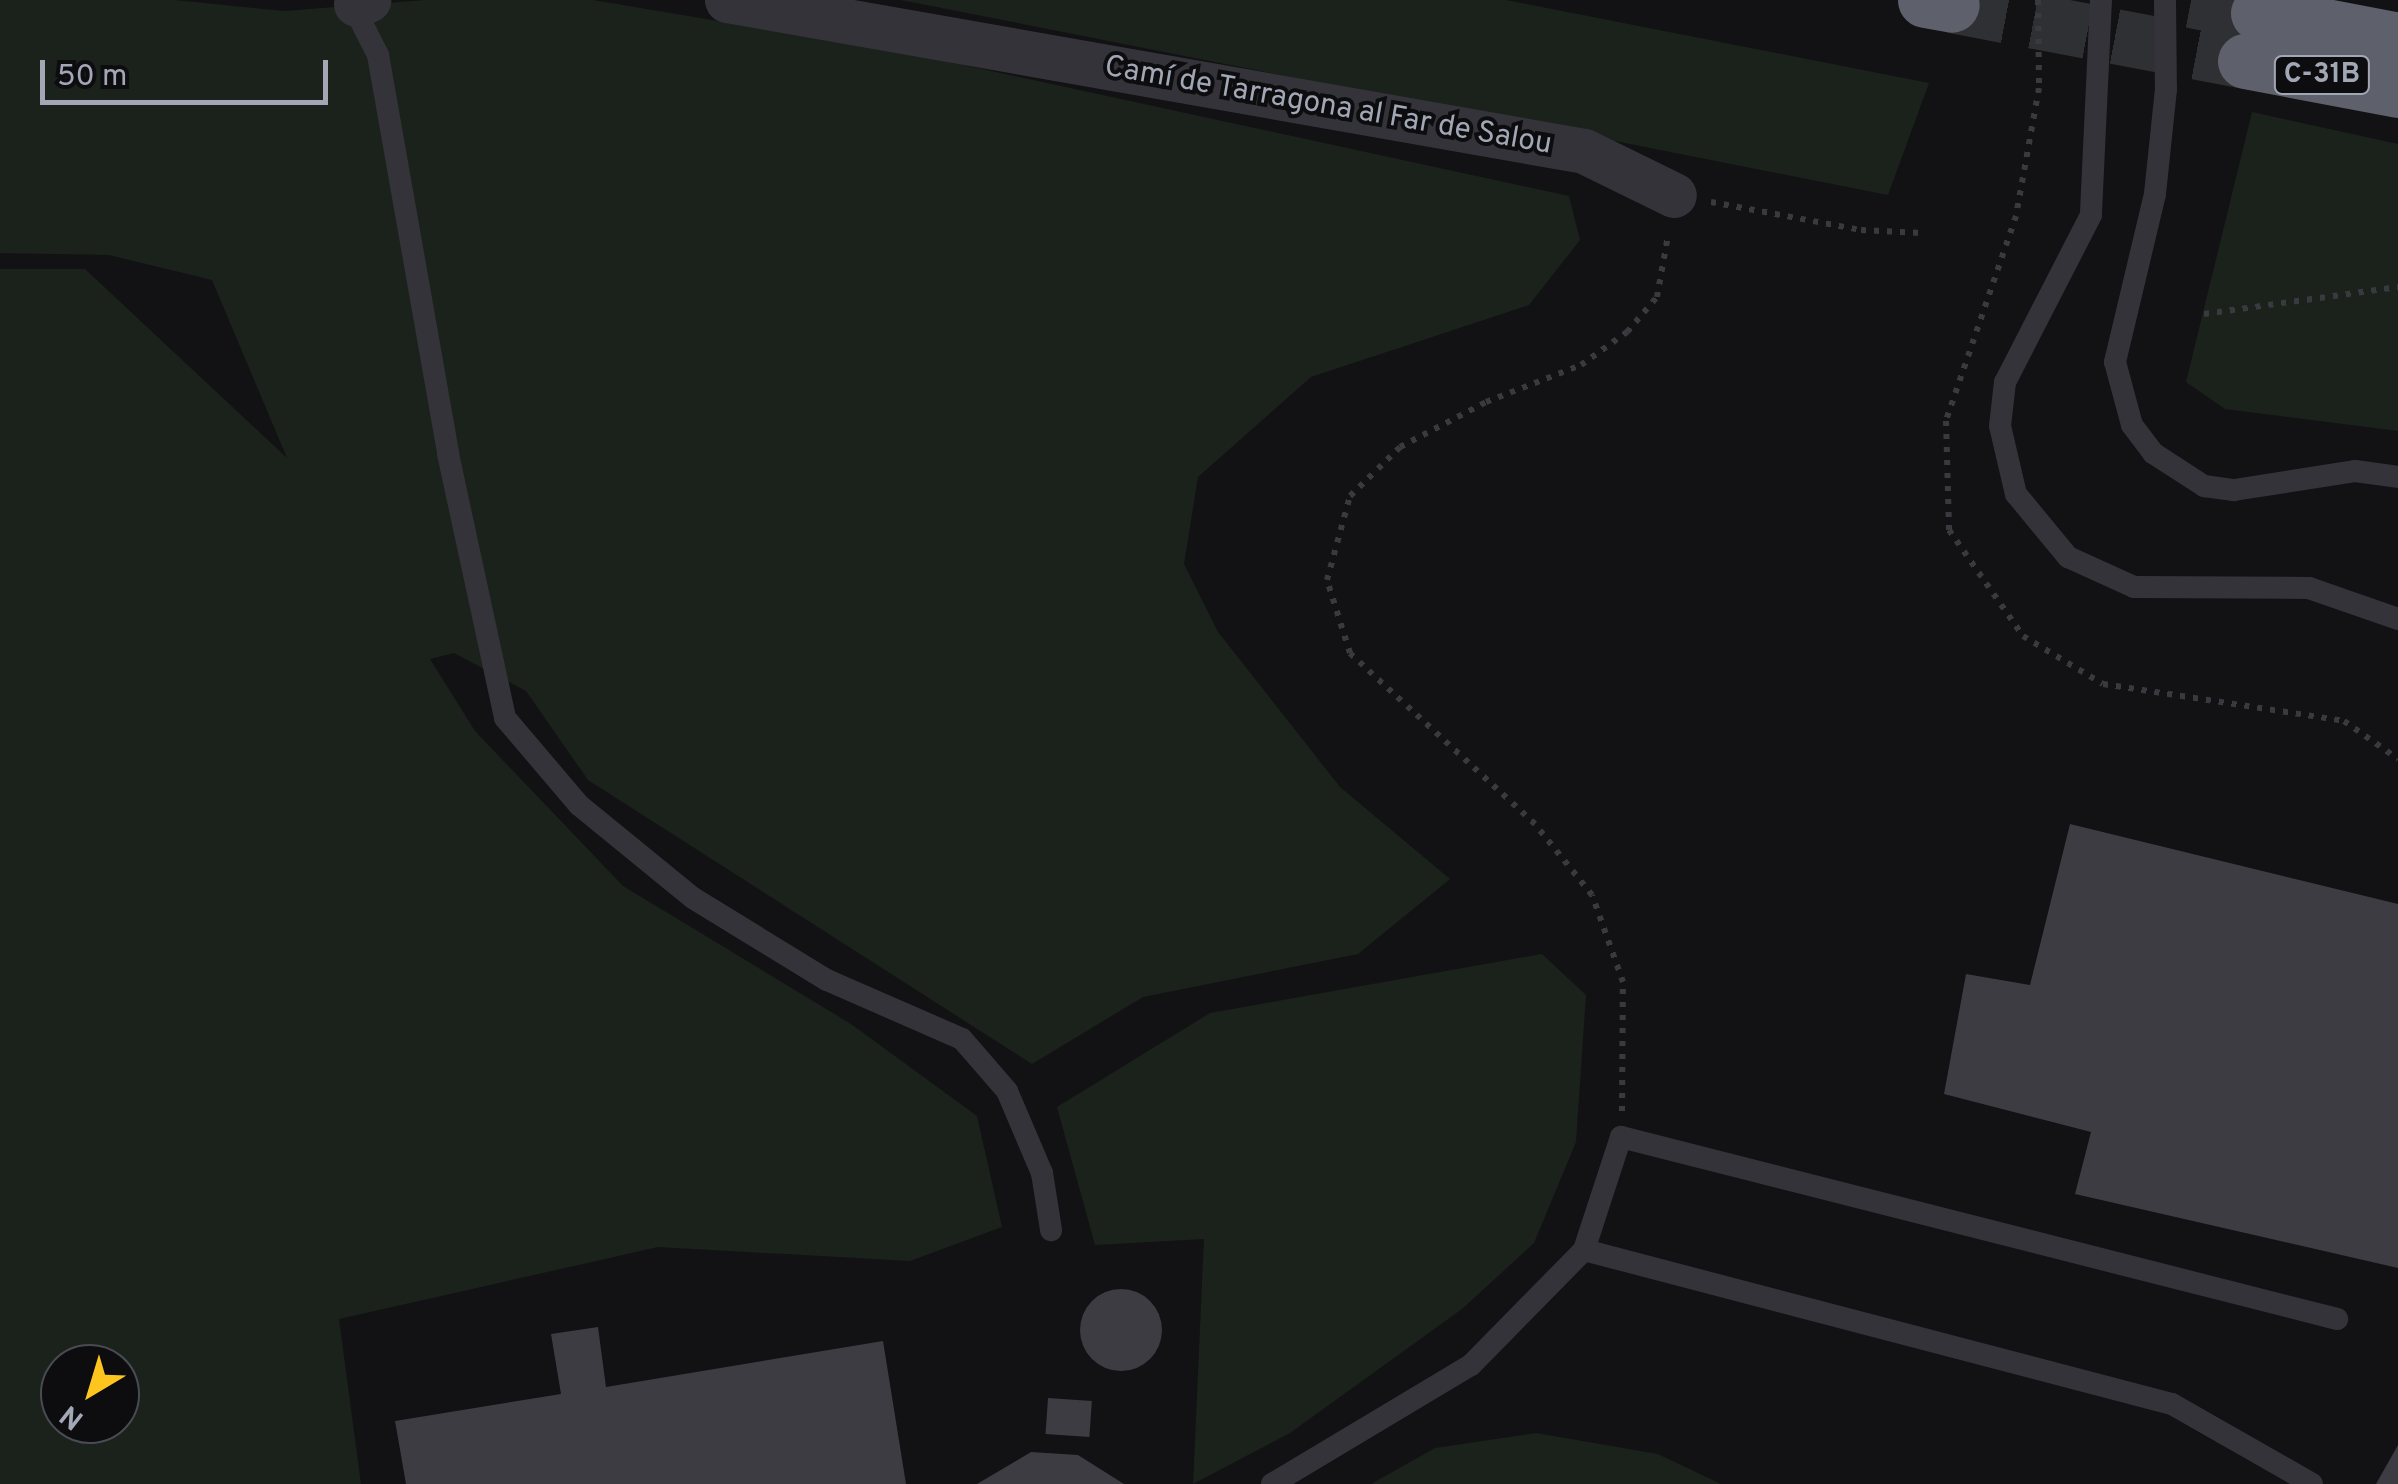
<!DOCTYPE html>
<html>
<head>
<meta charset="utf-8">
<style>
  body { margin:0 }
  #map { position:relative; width:2398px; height:1484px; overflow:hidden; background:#121214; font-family:Overpass,sans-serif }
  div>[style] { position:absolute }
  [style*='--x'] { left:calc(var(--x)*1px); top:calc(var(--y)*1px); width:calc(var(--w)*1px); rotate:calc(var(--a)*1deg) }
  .green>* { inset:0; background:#1a221b }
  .building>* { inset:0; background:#3c3c42; transform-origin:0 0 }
  .round { border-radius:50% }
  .highway-tunnel>* { height:55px; margin-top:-27.5px; transform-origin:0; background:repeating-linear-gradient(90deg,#2f3034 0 55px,transparent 0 83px) }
  .path>* { height:6px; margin-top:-3px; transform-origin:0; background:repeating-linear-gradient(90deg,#393a40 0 5px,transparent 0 13px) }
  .lane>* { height:22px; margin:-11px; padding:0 11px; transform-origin:11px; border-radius:11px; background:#333339 }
  .street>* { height:45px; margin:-22.5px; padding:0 22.5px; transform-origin:22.5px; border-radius:22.5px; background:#333339 }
  .highway>* { height:55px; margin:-27.5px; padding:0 27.5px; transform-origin:27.5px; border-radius:27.5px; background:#5e616b }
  span { translate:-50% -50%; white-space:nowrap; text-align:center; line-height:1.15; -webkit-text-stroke:8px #0d0d0f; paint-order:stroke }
  .shield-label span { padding:2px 8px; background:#0d0d0f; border:2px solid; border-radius:8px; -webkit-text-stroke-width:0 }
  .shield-label { font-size:28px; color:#a2a7b6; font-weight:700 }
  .street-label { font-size:30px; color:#a2a7b6 }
  .north { position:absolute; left:40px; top:1344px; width:100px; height:100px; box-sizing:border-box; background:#0d0d0f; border:2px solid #494b52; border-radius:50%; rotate:218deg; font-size:28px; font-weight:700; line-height:40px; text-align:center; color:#a2a7b6 }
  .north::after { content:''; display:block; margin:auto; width:35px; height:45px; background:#ffc51f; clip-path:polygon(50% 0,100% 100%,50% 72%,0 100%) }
  .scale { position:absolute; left:40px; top:60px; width:288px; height:45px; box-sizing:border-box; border:5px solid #a2a7b6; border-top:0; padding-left:12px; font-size:30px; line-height:35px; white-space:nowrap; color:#a2a7b6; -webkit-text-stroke:8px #0d0d0f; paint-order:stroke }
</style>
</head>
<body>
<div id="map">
  <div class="green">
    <i style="clip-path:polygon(evenodd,0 0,175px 0,284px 11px,425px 0,593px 0,908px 53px,1569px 196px,1580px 240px,1529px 305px,1311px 377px,1198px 477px,1184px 564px,1218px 632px,1340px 787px,1450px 879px,1358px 954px,1143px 997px,1032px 1064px,588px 780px,526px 691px,454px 653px,430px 659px,475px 731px,623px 886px,851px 1024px,977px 1116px,1002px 1227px,910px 1261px,658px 1247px,339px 1319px,361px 1484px,0 1484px,0 269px,85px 269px,287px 458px,212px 280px,109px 255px,0 253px,0 0,60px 1364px,120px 1364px,120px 1424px,60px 1424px,60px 1364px)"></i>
    <i style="clip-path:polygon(901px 0,1506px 0,1929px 83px,1888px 195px)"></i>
    <i style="clip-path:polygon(2252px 112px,2398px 144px,2398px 431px,2225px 409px,2186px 382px)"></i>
    <i style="clip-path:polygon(1542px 954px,1586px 995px,1576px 1142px,1534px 1243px,1462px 1309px,1290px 1433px,1193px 1484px,1204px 1239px,1095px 1245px,1057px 1107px,1210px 1013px)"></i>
    <i style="clip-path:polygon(1536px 1433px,1658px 1454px,1721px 1484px,1371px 1484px,1435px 1448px)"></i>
  </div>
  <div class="building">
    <i style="clip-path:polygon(2070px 824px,2398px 904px,2398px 1268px,2075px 1194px,2091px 1132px,1944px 1094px,1966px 974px,2030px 985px)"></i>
    <i class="round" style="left:1080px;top:1289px;width:82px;height:82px"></i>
    <i style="clip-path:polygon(598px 1327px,606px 1387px,883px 1341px,906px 1484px,406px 1484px,395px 1421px,561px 1394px,551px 1334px)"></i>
    <i style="left:1048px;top:1398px;width:44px;height:36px;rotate:4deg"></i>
    <i style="clip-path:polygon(2398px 1445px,2398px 1484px,2376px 1484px)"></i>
    <i style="clip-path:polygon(1031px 1452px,1078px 1455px,1124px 1484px,977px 1484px)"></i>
  </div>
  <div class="highway-tunnel">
    <i style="--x:2191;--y:0;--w:68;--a:11"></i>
    <i style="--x:1952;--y:5;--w:298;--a:10.8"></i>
  </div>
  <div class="path">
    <i style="--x:2038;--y:0;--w:88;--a:89.3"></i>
    <i style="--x:2039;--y:88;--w:130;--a:100.2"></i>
    <i style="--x:2016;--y:216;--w:217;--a:108.9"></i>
    <i style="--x:1946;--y:421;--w:109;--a:88.4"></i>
    <i style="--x:1949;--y:530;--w:129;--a:55.1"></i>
    <i style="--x:2023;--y:636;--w:93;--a:31"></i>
    <i style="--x:2103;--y:684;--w:244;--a:8.7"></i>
    <i style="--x:2344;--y:721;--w:66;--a:35.1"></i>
    <i style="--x:1711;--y:202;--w:153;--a:10.6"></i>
    <i style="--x:1861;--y:230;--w:61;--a:2.8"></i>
    <i style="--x:2204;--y:314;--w:196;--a:-7.9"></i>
    <i style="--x:1622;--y:1111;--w:129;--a:-89.6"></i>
    <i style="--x:1623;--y:982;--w:92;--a:-109.6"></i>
    <i style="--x:1592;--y:895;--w:91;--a:-128.8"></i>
    <i style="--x:1535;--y:824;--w:252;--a:-137.3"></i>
    <i style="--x:1350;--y:653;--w:77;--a:-107.5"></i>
    <i style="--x:1327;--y:580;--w:87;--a:-74.7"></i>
    <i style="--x:1350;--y:496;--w:70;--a:-44.4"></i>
    <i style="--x:1400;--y:447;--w:97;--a:-27.6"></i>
    <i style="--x:1486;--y:402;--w:102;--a:-21.3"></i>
    <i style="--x:1581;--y:365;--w:57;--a:-35.7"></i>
    <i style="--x:1627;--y:332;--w:46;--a:-49.4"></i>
    <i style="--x:1657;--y:297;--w:63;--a:-79.9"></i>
  </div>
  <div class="lane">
    <i style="--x:350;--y:0;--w:62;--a:63"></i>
    <i style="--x:378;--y:55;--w:405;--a:80"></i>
    <i style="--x:448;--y:454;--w:270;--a:77.8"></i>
    <i style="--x:505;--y:718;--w:114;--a:49.6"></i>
    <i style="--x:579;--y:805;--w:147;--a:39.2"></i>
    <i style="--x:693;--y:898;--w:157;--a:31.5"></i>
    <i style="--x:827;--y:980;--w:147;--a:23.6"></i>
    <i style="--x:962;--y:1039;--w:69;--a:49.1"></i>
    <i style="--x:1007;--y:1091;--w:89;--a:66.9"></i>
    <i style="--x:1042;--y:1173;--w:58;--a:81"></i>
    <i style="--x:2101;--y:0;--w:215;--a:92.7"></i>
    <i style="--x:2091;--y:215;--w:188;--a:117.2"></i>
    <i style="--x:2005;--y:382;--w:44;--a:96.5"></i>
    <i style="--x:2000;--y:426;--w:70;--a:76.8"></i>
    <i style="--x:2016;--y:494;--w:82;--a:50.5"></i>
    <i style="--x:2068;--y:557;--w:72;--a:24.4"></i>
    <i style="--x:2134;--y:587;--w:175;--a:0.3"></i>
    <i style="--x:2309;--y:588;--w:94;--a:19.2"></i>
    <i style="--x:2165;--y:0;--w:89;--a:89.4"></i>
    <i style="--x:2166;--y:89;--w:106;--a:96"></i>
    <i style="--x:2155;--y:194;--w:173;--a:103.4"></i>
    <i style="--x:2115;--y:362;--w:65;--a:74.9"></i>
    <i style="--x:2132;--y:425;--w:35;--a:53"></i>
    <i style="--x:2153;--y:453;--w:61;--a:32.9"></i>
    <i style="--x:2204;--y:486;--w:30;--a:8"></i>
    <i style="--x:2234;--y:490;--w:122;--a:-8.9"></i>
    <i style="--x:2355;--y:471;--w:43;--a:7.9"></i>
    <i style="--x:1584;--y:1250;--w:119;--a:-71.9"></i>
    <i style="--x:1621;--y:1137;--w:739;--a:14.26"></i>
    <i style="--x:1272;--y:1484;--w:232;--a:-30.9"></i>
    <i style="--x:1471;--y:1365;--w:161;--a:-45.5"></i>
    <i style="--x:1584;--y:1250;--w:608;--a:14.68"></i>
    <i style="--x:2172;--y:1404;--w:161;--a:29.7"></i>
  </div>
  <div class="street">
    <i style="--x:727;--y:0;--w:870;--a:9.99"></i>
    <i style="--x:1584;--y:151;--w:100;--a:26.1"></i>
    <i style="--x:356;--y:4;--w:13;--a:-18"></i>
  </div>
  <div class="highway">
    <i style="--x:1925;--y:0;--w:27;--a:10"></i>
    <i style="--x:2258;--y:13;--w:143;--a:10.9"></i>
    <i style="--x:2245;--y:61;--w:156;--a:10.7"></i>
  </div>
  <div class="shield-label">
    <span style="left:2322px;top:75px">C-31B</span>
  </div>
  <div class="street-label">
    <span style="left:1328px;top:107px;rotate:10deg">Camí de Tarragona al Far de Salou</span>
  </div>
  <div class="north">N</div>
  <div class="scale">50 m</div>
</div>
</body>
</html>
